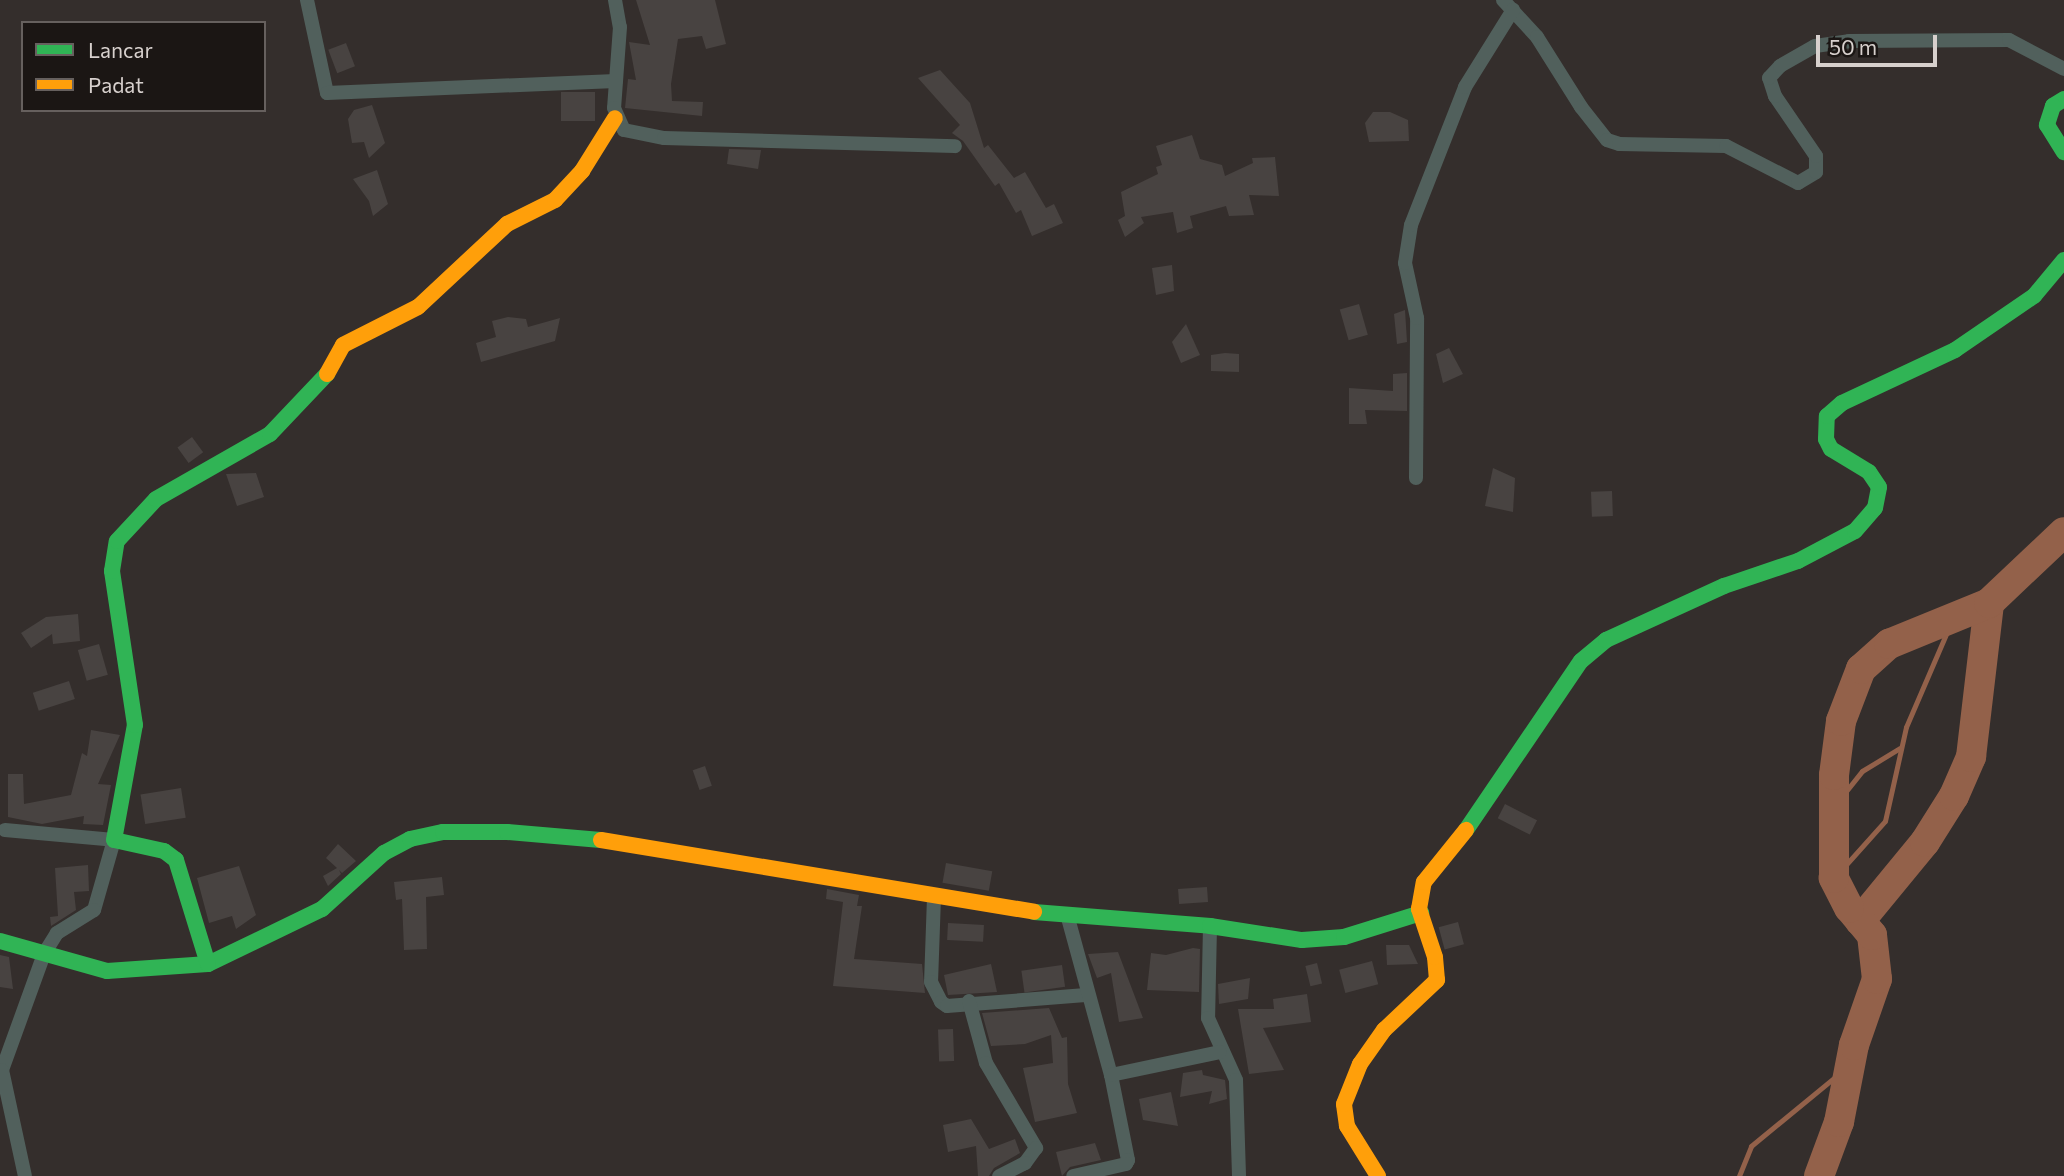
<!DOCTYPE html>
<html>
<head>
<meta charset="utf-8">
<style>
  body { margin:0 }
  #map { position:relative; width:2064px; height:1176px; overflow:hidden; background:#342e2c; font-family:Commissioner,sans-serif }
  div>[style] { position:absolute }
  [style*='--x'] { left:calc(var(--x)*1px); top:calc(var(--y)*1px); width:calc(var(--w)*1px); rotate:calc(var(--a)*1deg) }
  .stream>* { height:5px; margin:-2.5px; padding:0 2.5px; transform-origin:2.5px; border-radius:2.5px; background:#93614a }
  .river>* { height:30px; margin:-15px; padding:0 15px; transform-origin:15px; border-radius:15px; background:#93614a }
  .building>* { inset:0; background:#484341; transform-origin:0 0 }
  .street>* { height:14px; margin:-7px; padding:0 7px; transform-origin:7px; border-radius:7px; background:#51605c }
  .fast>* { height:16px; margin:-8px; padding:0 8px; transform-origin:8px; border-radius:8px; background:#30b455 }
  .slow>* { height:16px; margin:-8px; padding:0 8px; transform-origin:8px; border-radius:8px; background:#ff9f0a }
  span { translate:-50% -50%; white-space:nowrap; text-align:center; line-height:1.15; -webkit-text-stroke:6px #1b1614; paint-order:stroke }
  .legend { position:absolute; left:21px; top:21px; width:245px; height:91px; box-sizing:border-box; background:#1b1614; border:2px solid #66605e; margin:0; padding:9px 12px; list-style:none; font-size:21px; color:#d7d0cd }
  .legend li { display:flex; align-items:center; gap:14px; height:35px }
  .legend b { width:35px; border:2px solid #66605e }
  .scale { position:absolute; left:1816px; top:35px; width:121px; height:32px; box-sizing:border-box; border:4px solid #d7d0cd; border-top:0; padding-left:9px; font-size:21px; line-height:24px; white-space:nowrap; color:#d7d0cd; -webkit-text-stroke:5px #1b1614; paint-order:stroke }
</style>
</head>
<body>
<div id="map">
  <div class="stream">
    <i style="--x:1835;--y:805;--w:43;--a:-51.5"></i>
    <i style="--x:1862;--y:771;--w:44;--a:-31.2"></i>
    <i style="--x:1834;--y:878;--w:76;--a:-48.2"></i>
    <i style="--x:1885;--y:821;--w:96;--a:-77.4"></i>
    <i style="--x:1906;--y:727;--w:116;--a:-66.7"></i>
    <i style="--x:1739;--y:1176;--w:32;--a:-68"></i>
    <i style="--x:1751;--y:1146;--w:129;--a:-39.4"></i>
  </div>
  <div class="river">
    <i style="--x:1860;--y:921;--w:102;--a:-50.6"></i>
    <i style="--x:1925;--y:842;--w:54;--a:-57.8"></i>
    <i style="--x:1954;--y:796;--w:43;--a:-66.4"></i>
    <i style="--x:1971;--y:757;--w:155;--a:-83.3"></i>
    <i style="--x:1819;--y:1176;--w:58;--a:-69.7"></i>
    <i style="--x:1839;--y:1122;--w:78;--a:-79"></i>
    <i style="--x:1854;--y:1045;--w:70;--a:-70.8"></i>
    <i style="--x:1877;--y:979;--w:44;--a:-96.5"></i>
    <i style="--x:1872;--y:935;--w:35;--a:-130"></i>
    <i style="--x:1849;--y:908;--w:34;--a:-117"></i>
    <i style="--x:1834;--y:878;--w:103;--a:-90"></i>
    <i style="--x:1834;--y:775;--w:54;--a:-82.6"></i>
    <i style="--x:1841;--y:721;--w:56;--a:-69"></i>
    <i style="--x:1861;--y:669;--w:38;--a:-42"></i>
    <i style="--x:1889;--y:644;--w:108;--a:-22.3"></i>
    <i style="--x:1989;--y:603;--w:103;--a:-43.4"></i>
  </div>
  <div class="building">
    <i style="clip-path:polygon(636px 0,715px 0,726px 44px,706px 49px,702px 36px,678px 39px,671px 84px,672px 101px,703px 102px,702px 116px,625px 108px,628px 79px,636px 80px,629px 42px,650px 45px)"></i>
    <i style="left:346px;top:43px;width:25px;height:19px;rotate:69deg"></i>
    <i style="clip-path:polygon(940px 70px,970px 103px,984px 148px,988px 145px,1014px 178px,1025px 172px,1046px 208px,1054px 204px,1063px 223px,1032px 236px,1021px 210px,1016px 213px,999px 183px,995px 186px,963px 141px,952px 133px,960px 125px,918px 78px)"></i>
    <i style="left:595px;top:92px;width:29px;height:34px;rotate:90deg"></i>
    <i style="clip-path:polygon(372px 105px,385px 143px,369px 158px,364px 142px,352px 143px,348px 119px,354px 110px)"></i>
    <i style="clip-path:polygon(1373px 112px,1390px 112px,1408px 120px,1409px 141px,1369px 142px,1365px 123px)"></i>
    <i style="clip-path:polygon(1192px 135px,1200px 159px,1222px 165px,1225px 176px,1253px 163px,1252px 158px,1275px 157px,1279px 196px,1249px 195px,1254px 215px,1229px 216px,1226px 206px,1190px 216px,1193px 228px,1177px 233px,1173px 212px,1141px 217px,1144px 223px,1125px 237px,1118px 220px,1125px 216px,1121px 192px,1158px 174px,1156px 167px,1162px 165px,1156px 146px)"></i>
    <i style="clip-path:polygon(729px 149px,761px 150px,758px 169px,727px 164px)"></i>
    <i style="clip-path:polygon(377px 170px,388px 204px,373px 216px,369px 201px,353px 179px)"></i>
    <i style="clip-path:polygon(1172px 265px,1174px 291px,1156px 295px,1152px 268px)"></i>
    <i style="left:1359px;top:304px;width:32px;height:20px;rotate:74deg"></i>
    <i style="clip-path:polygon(1405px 310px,1407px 342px,1397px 344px,1394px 314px)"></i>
    <i style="clip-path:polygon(508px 317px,526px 319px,528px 327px,560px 318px,555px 341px,481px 362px,476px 343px,496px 337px,492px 321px)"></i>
    <i style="clip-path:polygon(1186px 324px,1200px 355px,1181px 363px,1172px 342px)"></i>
    <i style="clip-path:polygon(1449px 348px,1463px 374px,1443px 383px,1436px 354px)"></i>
    <i style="clip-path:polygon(1225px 353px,1239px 354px,1239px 372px,1211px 371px,1211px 355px)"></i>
    <i style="clip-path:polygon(1407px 373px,1407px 411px,1365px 410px,1367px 424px,1349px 424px,1349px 388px,1393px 391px,1393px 374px)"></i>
    <i style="left:192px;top:437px;width:19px;height:18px;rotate:54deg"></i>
    <i style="clip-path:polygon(1493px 468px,1515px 478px,1513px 512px,1485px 506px)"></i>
    <i style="clip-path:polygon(256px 473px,264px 497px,237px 506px,226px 474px)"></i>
    <i style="left:1612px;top:491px;width:25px;height:21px;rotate:88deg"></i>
    <i style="clip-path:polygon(78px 614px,80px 641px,53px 644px,52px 634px,31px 648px,21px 633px,46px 617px)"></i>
    <i style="left:99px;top:644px;width:32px;height:22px;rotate:74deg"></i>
    <i style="left:69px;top:681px;width:19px;height:38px;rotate:72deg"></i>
    <i style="clip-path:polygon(91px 730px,120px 735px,98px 784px,111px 785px,103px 825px,83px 824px,84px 816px,42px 824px,8px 817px,8px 774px,23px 774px,24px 804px,71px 795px,82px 753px,87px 756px)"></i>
    <i style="left:705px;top:766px;width:21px;height:13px;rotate:71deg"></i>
    <i style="left:181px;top:788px;width:30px;height:41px;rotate:81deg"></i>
    <i style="left:1505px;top:804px;width:36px;height:16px;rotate:27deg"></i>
    <i style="clip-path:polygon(338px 844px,356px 861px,342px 873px,339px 870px,341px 874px,328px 886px,323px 876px,337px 868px,326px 858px)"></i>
    <i style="left:946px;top:863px;width:47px;height:20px;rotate:10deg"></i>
    <i style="clip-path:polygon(88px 865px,89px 891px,74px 892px,76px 910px,51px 926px,50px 917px,58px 916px,55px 868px)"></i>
    <i style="clip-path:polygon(239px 866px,256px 915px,236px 929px,232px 916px,209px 923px,197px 878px)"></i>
    <i style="clip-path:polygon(442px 877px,444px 895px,426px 897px,427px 949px,404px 950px,402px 899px,396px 900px,394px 882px)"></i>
    <i style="left:1207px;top:887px;width:15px;height:29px;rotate:86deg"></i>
    <i style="clip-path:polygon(827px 889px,859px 895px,857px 906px,862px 906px,854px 959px,922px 964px,925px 993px,833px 986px,843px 902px,826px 899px)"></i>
    <i style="left:1458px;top:922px;width:23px;height:20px;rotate:75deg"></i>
    <i style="left:948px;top:923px;width:36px;height:17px;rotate:3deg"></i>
    <i style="clip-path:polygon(1386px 945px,1409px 945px,1418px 964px,1387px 965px)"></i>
    <i style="clip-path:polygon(1193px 948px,1200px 949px,1199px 992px,1147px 990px,1151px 953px,1166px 955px)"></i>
    <i style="clip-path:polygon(1118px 952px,1143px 1018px,1119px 1022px,1111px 973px,1097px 978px,1088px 954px)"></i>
    <i style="clip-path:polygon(0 955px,9px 957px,13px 989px,0 987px)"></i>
    <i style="left:1372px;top:961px;width:24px;height:34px;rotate:75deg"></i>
    <i style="left:1317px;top:963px;width:21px;height:12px;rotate:76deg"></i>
    <i style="clip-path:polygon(991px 964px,997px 992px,948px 995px,944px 975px)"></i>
    <i style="left:1062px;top:965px;width:22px;height:41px;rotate:82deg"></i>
    <i style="clip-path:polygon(1250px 978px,1248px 999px,1219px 1004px,1218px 984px)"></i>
    <i style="clip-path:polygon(1307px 994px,1311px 1022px,1263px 1028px,1284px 1070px,1249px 1074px,1238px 1009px,1274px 1009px,1273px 999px)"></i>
    <i style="clip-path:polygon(1049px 1008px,1062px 1038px,1067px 1037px,1068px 1084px,1077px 1113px,1035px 1122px,1023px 1068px,1053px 1063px,1051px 1035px,1025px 1044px,991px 1046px,982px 1013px)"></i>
    <i style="left:953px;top:1029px;width:32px;height:15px;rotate:88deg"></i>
    <i style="clip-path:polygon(1202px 1070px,1203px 1075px,1225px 1080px,1227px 1099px,1209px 1104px,1212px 1091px,1180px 1097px,1183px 1073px)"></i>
    <i style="clip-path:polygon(1171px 1092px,1178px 1126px,1143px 1120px,1139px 1099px)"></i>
    <i style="clip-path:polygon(971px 1119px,989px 1149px,1015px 1139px,1020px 1153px,994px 1168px,989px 1176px,978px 1176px,976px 1146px,948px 1152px,943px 1125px)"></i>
    <i style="clip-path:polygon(1095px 1143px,1101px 1160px,1070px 1167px,1062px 1176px,1056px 1152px)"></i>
  </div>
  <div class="street">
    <i style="--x:307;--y:0;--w:95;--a:77.9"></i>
    <i style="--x:327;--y:93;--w:289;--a:-2.4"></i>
    <i style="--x:615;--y:0;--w:27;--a:80"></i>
    <i style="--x:620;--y:27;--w:81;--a:94.2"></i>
    <i style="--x:614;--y:108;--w:24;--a:66"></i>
    <i style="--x:624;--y:130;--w:41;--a:11.3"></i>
    <i style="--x:664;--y:138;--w:291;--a:1.6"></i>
    <i style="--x:1503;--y:0;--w:50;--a:47.4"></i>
    <i style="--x:1537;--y:37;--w:83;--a:57.8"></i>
    <i style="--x:1581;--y:107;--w:42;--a:51.8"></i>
    <i style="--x:1607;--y:140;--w:13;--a:18"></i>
    <i style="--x:1619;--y:144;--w:107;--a:1.1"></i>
    <i style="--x:1726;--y:146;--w:81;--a:27.2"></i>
    <i style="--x:1798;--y:183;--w:21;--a:-31"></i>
    <i style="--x:1816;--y:172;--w:16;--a:-90"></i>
    <i style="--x:1816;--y:156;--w:73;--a:-124.3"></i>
    <i style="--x:1775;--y:96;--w:19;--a:-108"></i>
    <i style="--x:1769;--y:78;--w:16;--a:-47"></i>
    <i style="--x:1780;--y:66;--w:40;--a:-29.7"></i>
    <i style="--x:1815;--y:46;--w:34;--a:-8"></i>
    <i style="--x:1849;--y:41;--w:160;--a:-0.4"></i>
    <i style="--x:2009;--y:40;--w:62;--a:27.8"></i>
    <i style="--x:1416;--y:478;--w:160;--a:-89.6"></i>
    <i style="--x:1417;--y:318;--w:56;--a:-102.3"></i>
    <i style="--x:1405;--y:263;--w:38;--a:-81"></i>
    <i style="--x:1411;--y:225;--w:148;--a:-68.6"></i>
    <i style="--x:1465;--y:87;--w:91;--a:-58.1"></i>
    <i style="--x:5;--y:830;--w:109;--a:5.2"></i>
    <i style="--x:114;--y:840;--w:73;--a:105.9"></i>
    <i style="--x:94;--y:910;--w:44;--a:148.1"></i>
    <i style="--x:57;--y:933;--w:25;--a:122"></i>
    <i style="--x:44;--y:954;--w:123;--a:109.9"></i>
    <i style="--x:2;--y:1070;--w:108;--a:77.8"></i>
    <i style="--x:934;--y:897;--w:85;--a:92"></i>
    <i style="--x:931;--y:982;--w:22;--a:63"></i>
    <i style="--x:941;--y:1002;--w:7;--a:34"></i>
    <i style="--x:947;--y:1006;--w:139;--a:-4.5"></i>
    <i style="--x:1068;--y:918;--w:163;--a:74.7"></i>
    <i style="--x:1111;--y:1075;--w:87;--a:78.7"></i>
    <i style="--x:1128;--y:1160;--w:4;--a:117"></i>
    <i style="--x:1126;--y:1164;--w:54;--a:167.2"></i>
    <i style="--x:1210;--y:926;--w:92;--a:91.2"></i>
    <i style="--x:1208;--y:1018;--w:68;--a:65.7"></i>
    <i style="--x:1236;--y:1080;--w:96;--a:88.2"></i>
    <i style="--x:969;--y:1001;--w:64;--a:74.7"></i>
    <i style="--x:986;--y:1063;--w:99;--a:59.5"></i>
    <i style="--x:1036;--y:1148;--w:19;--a:126"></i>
    <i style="--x:1025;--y:1163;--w:29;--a:153"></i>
    <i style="--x:1111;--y:1075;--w:111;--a:-11.9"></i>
  </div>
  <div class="fast">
    <i style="--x:2064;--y:99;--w:13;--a:148"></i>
    <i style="--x:2053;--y:106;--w:20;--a:108"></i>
    <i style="--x:2047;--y:125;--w:32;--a:58"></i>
    <i style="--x:1466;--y:830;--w:204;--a:-55.8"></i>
    <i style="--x:1581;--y:661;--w:33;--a:-40"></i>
    <i style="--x:1606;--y:640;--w:130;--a:-24.6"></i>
    <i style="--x:1724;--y:586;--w:78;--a:-18.7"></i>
    <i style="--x:1798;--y:561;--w:64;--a:-27.8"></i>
    <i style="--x:1855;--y:531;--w:30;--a:-49"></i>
    <i style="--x:1875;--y:508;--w:21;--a:-79"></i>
    <i style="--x:1879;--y:487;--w:18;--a:-124"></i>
    <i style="--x:1869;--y:472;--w:44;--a:-148.8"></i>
    <i style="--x:1831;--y:449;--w:11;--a:-117"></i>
    <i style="--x:1826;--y:439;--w:23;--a:-88"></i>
    <i style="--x:1827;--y:416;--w:20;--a:-41"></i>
    <i style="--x:1842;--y:403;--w:125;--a:-25.1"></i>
    <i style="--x:1955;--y:350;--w:96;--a:-34.4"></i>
    <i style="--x:2034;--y:296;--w:47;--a:-50.2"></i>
    <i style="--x:1034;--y:912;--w:177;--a:4.5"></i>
    <i style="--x:1210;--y:926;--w:93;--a:8.7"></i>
    <i style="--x:1302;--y:940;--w:42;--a:-4.1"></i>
    <i style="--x:1344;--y:937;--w:81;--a:-17.3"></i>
    <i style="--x:0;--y:941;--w:111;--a:15.7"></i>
    <i style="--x:107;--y:971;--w:101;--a:-4"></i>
    <i style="--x:208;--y:964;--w:127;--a:-25.8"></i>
    <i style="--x:322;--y:909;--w:84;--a:-42.1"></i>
    <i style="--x:384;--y:853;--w:30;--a:-28"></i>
    <i style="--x:410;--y:839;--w:34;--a:-12"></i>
    <i style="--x:443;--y:832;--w:64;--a:0"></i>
    <i style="--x:507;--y:832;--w:94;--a:4.9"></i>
    <i style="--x:208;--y:964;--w:109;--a:-107.1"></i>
    <i style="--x:176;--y:860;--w:15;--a:-143"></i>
    <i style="--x:164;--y:851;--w:51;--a:-167.6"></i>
    <i style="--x:114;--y:840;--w:117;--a:-79.7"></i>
    <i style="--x:135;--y:725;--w:156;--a:-98.5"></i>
    <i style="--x:112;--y:571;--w:30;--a:-81"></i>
    <i style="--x:117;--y:541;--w:57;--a:-47.1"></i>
    <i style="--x:156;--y:499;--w:131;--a:-29.7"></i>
    <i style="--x:270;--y:434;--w:83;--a:-46.5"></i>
  </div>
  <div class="slow">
    <i style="--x:327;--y:374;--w:33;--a:-61"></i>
    <i style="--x:343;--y:345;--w:84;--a:-26.9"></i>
    <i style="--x:418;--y:307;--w:122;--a:-43"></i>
    <i style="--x:507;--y:224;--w:54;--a:-26.6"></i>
    <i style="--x:555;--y:200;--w:40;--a:-47"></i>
    <i style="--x:582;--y:171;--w:62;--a:-58.1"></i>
    <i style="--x:601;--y:840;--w:439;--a:9.4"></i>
    <i style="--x:1378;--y:1176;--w:59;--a:-121.8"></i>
    <i style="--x:1347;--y:1126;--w:22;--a:-98"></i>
    <i style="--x:1344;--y:1104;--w:43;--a:-68.2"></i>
    <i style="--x:1360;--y:1064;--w:42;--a:-54.8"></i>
    <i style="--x:1384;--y:1030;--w:73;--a:-43.3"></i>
    <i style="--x:1437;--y:980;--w:23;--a:-95"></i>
    <i style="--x:1435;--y:957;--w:51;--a:-108.4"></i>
    <i style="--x:1419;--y:909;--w:27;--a:-80"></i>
    <i style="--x:1424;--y:882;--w:67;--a:-51.1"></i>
  </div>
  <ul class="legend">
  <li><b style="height:9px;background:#30b455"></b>Lancar</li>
  <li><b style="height:9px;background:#ff9f0a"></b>Padat</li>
  </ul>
  <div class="scale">50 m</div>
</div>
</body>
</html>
